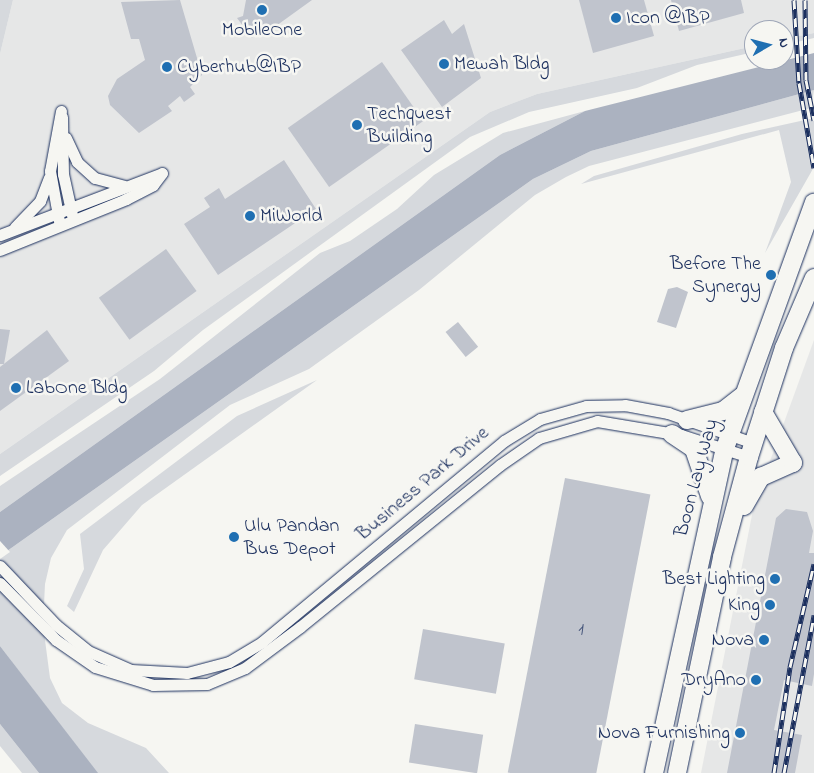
<!DOCTYPE html>
<html>
<head>
<meta charset="utf-8">
<style>
  body { margin:0 }
  #map { position:relative; width:814px; height:773px; overflow:hidden; background:#f6f6f2; font-family:"Indie Flower",sans-serif }
  div>[style] { position:absolute }
  [style*='--x'] { left:calc(var(--x)*1px); top:calc(var(--y)*1px); width:calc(var(--w)*1px); rotate:calc(var(--a)*1deg) }
  .built>* { inset:0; background:#e6e7e7 }
  .green>* { inset:0; background:#d6d9dd }
  .water>* { inset:0; background:#abb2c0 }
  .pier>* { inset:0; background:#f6f6f2 }
  .building>* { inset:0; background:#c0c4cd; transform-origin:0 0 }
  .roads { filter:drop-shadow(0 0 1px #1b2f5e) drop-shadow(0 0 1px #1b2f5e) }
  .minor>* { height:11px; margin:-5.5px; padding:0 5.5px; transform-origin:5.5px; border-radius:5.5px; background:#f6f6f2 }
  .primary>* { height:18px; margin:-9px; padding:0 9px; transform-origin:9px; border-radius:9px; background:#f6f6f2 }
  .rail>* { height:5px; margin-top:-2.5px; transform-origin:0; background:repeating-linear-gradient(90deg,#f6f6f2 0 9px,#1b2f5e 0 18px); box-sizing:border-box; border-block:1px solid #1b2f5e }
  .dots>* { width:14px; height:14px; translate:-50% -50%; box-sizing:border-box; border:2px solid #f6f6f2; border-radius:50% }
  span { translate:-50% -50%; white-space:nowrap; text-align:center; line-height:1.15; -webkit-text-stroke:5px #f6f6f2; paint-order:stroke }
  .number-label { font-size:18px; color:#44547a }
  .number-label span { -webkit-text-stroke-width:0 }
  .poi-label { font-size:20px; color:#1b2f5e }
  .left { translate:0 -50%; text-align:left }
  .right { translate:-100% -50%; text-align:right }
  .street-label { font-size:20px; color:#1b2f5e }
  .north { position:absolute; left:744px; top:20px; width:50px; height:50px; box-sizing:border-box; background:#f6f6f2; border:1px solid #9ea6b7; border-radius:50%; rotate:82deg; font-size:14px; font-weight:700; line-height:20px; text-align:center; color:#1b2f5e }
  .north::after { content:''; display:block; margin:auto; width:18px; height:22px; background:#1f6fb2; clip-path:polygon(50% 0,100% 100%,50% 72%,0 100%) }
</style>
</head>
<body>
<div id="map">
  <div class="built">
    <i style="clip-path:polygon(13px 0,814px 0,814px 33px,784px 39px,784px 30px,754px 30px,754px 46px,537px 94px,490px 112px,0 454px,0 54px)"></i>
    <i style="clip-path:polygon(814px 340px,814px 773px,701px 773px,754px 505px)"></i>
  </div>
  <div class="green">
    <i style="clip-path:polygon(0 0,13px 0,0 54px)"></i>
    <i style="clip-path:polygon(814px 33px,814px 38px,784px 45px,784px 39px)"></i>
    <i style="clip-path:polygon(754px 46px,754px 52px,697px 65px,637px 88px,529px 112px,470px 137px,203px 330px,154px 371px,0 476px,0 454px,490px 112px,537px 94px)"></i>
    <i style="clip-path:polygon(814px 90px,811px 108px,589px 166px,566px 177px,535px 195px,419px 290px,309px 369px,230px 405px,67px 530px,51px 558px,45px 584px,43px 625px,50px 678px,62px 703px,88px 723px,146px 748px,169px 773px,97px 773px,0 646px,0 556px,533px 179px,591px 151px)"></i>
    <i style="clip-path:polygon(585px 111px,500px 155px,0 512px,0 486px,160px 379px,320px 253px,350px 241px,397px 209px,434px 175px,503px 133px)"></i>
    <i style="clip-path:polygon(814px 118px,814px 167px,765px 253px,791px 182px,779px 130px,581px 184px,594px 176px,742px 134px)"></i>
    <i style="clip-path:polygon(317px 380px,142px 505px,103px 550px,74px 612px,67px 606px,84px 569px,80px 534px,237px 416px)"></i>
    <i style="clip-path:polygon(0 724px,39px 773px,22px 773px,0 746px)"></i>
  </div>
  <div class="water">
    <i style="clip-path:polygon(814px 53px,814px 90px,591px 151px,533px 179px,0 556px,0 512px,500px 155px,585px 111px)"></i>
    <i style="clip-path:polygon(0 646px,98px 773px,39px 773px,0 724px)"></i>
  </div>
  <div class="pier">
    <i style="clip-path:polygon(0 541px,10px 552px,0 559px)"></i>
  </div>
  <div class="building">
    <i style="clip-path:polygon(180px 0,202px 75px,190px 87px,195px 94px,184px 102px,180px 96px,168px 106px,172px 111px,139px 133px,110px 105px,108px 96px,117px 79px,145px 60px,139px 39px,131px 39px,121px 2px)"></i>
    <i style="clip-path:polygon(246px 0,312px 0,269px 31px,255px 31px,252px 38px,237px 18px,243px 16px)"></i>
    <i style="clip-path:polygon(579px 0,644px 0,654px 36px,593px 53px)"></i>
    <i style="clip-path:polygon(671px 0,741px 0,744px 13px,679px 31px)"></i>
    <i style="clip-path:polygon(444px 20px,452px 34px,464px 24px,481px 78px,442px 107px,401px 50px)"></i>
    <i style="left:382px;top:62px;width:72px;height:115px;rotate:55deg"></i>
    <i style="clip-path:polygon(284px 160px,316px 209px,218px 275px,184px 224px,210px 207px,204px 198px,219px 188px,225px 199px)"></i>
    <i style="left:166px;top:249px;width:52px;height:83px;rotate:54deg"></i>
    <i style="clip-path:polygon(677px 287px,688px 292px,676px 328px,657px 322px,668px 289px)"></i>
    <i style="left:458px;top:322px;width:32px;height:16px;rotate:51deg"></i>
    <i style="clip-path:polygon(0 329px,10px 330px,4px 364px,0 364px)"></i>
    <i style="clip-path:polygon(47px 330px,69px 361px,0 411px,0 367px)"></i>
    <i style="left:565px;top:478px;width:87px;height:300px;rotate:11deg"></i>
    <i style="clip-path:polygon(786px 509px,807px 512px,813px 531px,809px 553px,814px 553px,814px 674px,812px 686px,784px 680px,774px 730px,802px 735px,795px 773px,727px 773px,776px 518px)"></i>
    <i style="left:423px;top:629px;width:83px;height:51px;rotate:10deg"></i>
    <i style="left:415px;top:724px;width:69px;height:39px;rotate:9deg"></i>
  </div>
  <div class="roads">
    <div class="minor">
      <i style="--x:62;--y:117;--w:57;--a:89"></i>
      <i style="--x:63;--y:174;--w:42;--a:77.6"></i>
      <i style="--x:66;--y:138;--w:26;--a:65"></i>
      <i style="--x:77;--y:162;--w:24;--a:42"></i>
      <i style="--x:95;--y:178;--w:30;--a:15"></i>
      <i style="--x:59;--y:221;--w:51;--a:-100.2"></i>
      <i style="--x:50;--y:171;--w:61;--a:-79.6"></i>
      <i style="--x:15;--y:227;--w:36;--a:-46"></i>
      <i style="--x:40;--y:201;--w:25;--a:-69"></i>
      <i style="--x:0;--y:235;--w:173;--a:-20.9"></i>
      <i style="--x:0;--y:250;--w:136;--a:-22"></i>
      <i style="--x:126;--y:199;--w:30;--a:-27"></i>
      <i style="--x:153;--y:185;--w:15;--a:-53"></i>
      <i style="--x:0;--y:566;--w:81;--a:46.5"></i>
      <i style="--x:56;--y:625;--w:41;--a:39.1"></i>
      <i style="--x:88;--y:651;--w:47;--a:23.8"></i>
      <i style="--x:131;--y:670;--w:56;--a:3.1"></i>
      <i style="--x:187;--y:673;--w:43;--a:-14.7"></i>
      <i style="--x:229;--y:662;--w:39;--a:-31"></i>
      <i style="--x:262;--y:642;--w:315;--a:-39.7"></i>
      <i style="--x:504;--y:441;--w:42;--a:-31.4"></i>
      <i style="--x:540;--y:419;--w:48;--a:-15.8"></i>
      <i style="--x:586;--y:406;--w:39;--a:-1"></i>
      <i style="--x:625;--y:405;--w:44;--a:10.5"></i>
      <i style="--x:668;--y:413;--w:90;--a:19.4"></i>
      <i style="--x:0;--y:583;--w:80;--a:45.5"></i>
      <i style="--x:56;--y:640;--w:47;--a:34.7"></i>
      <i style="--x:95;--y:667;--w:61;--a:17.2"></i>
      <i style="--x:153;--y:685;--w:54;--a:-1.1"></i>
      <i style="--x:207;--y:684;--w:41;--a:-22.8"></i>
      <i style="--x:245;--y:668;--w:69;--a:-36.7"></i>
      <i style="--x:300;--y:627;--w:257;--a:-39"></i>
      <i style="--x:500;--y:465;--w:47;--a:-34.7"></i>
      <i style="--x:539;--y:438;--w:60;--a:-16.3"></i>
      <i style="--x:597;--y:421;--w:85;--a:9.5"></i>
      <i style="--x:681;--y:435;--w:71;--a:17.9"></i>
    </div>
    <div class="primary">
      <i style="--x:687;--y:420;--w:37;--a:-14"></i>
      <i style="--x:723;--y:411;--w:24;--a:-38"></i>
      <i style="--x:672;--y:434;--w:27;--a:34"></i>
      <i style="--x:694;--y:449;--w:50;--a:71.2"></i>
      <i style="--x:744;--y:506;--w:34;--a:-60"></i>
      <i style="--x:761;--y:477;--w:35;--a:-24"></i>
      <i style="--x:793;--y:463;--w:59;--a:-120.5"></i>
      <i style="--x:654;--y:773;--w:330;--a:-77.7"></i>
      <i style="--x:724;--y:451;--w:264;--a:-70.1"></i>
      <i style="--x:677;--y:773;--w:221;--a:-78.2"></i>
      <i style="--x:722;--y:557;--w:104;--a:-74.9"></i>
      <i style="--x:749;--y:457;--w:114;--a:-72.2"></i>
      <i style="--x:784;--y:348;--w:76;--a:-66.8"></i>
    </div>
  </div>
  <div class="rail">
    <i style="--x:794;--y:0;--w:83;--a:86.6"></i>
    <i style="--x:799;--y:83;--w:86;--a:80"></i>
    <i style="--x:805;--y:0;--w:80;--a:89.3"></i>
    <i style="--x:806;--y:80;--w:41;--a:78.7"></i>
    <i style="--x:774;--y:773;--w:107;--a:-81.4"></i>
    <i style="--x:790;--y:667;--w:106;--a:-76.9"></i>
    <i style="--x:784;--y:773;--w:161;--a:-79.2"></i>
  </div>
  <div class="dots">
    <i style="left:262px;top:10px;background:#1f6fb2"></i>
    <i style="left:616px;top:18px;background:#1f6fb2"></i>
    <i style="left:444px;top:64px;background:#1f6fb2"></i>
    <i style="left:167px;top:67px;background:#1f6fb2"></i>
    <i style="left:357px;top:125px;background:#1f6fb2"></i>
    <i style="left:250px;top:216px;background:#1f6fb2"></i>
    <i style="left:771px;top:275px;background:#1f6fb2"></i>
    <i style="left:16px;top:388px;background:#1f6fb2"></i>
    <i style="left:234px;top:537px;background:#1f6fb2"></i>
    <i style="left:775px;top:579px;background:#1f6fb2"></i>
    <i style="left:770px;top:605px;background:#1f6fb2"></i>
    <i style="left:764px;top:640px;background:#1f6fb2"></i>
    <i style="left:756px;top:680px;background:#1f6fb2"></i>
    <i style="left:740px;top:733px;background:#1f6fb2"></i>
  </div>
  <div class="number-label">
    <span style="left:581px;top:630px">1</span>
  </div>
  <div class="poi-label">
    <span class="left" style="left:626px;top:18px">Icon @IBP</span>
    <span style="left:262px;top:30px">MobileOne</span>
    <span class="left" style="left:454px;top:64px">Mewah Bldg</span>
    <span class="left" style="left:177px;top:67px">Cyberhub@IBP</span>
    <span class="left" style="left:367px;top:126px">Techquest<br>Building</span>
    <span class="left" style="left:260px;top:216px">MiWorld</span>
    <span class="right" style="left:761px;top:276px">Before The<br>Synergy</span>
    <span class="left" style="left:26px;top:388px">LabOne Bldg</span>
    <span class="left" style="left:244px;top:538px">Ulu Pandan<br>Bus Depot</span>
    <span class="right" style="left:765px;top:579px">Best Lighting</span>
    <span class="right" style="left:760px;top:605px">King</span>
    <span class="right" style="left:754px;top:640px">Nova</span>
    <span class="right" style="left:746px;top:680px">DryAno</span>
    <span class="right" style="left:730px;top:733px">Nova Furnishing</span>
  </div>
  <div class="street-label">
    <span style="left:697px;top:478px;rotate:-75deg">Boon Lay Way</span>
    <span style="left:423px;top:484px;rotate:-40deg">Business Park Drive</span>
  </div>
  <div class="north">N</div>
</div>
</body>
</html>
